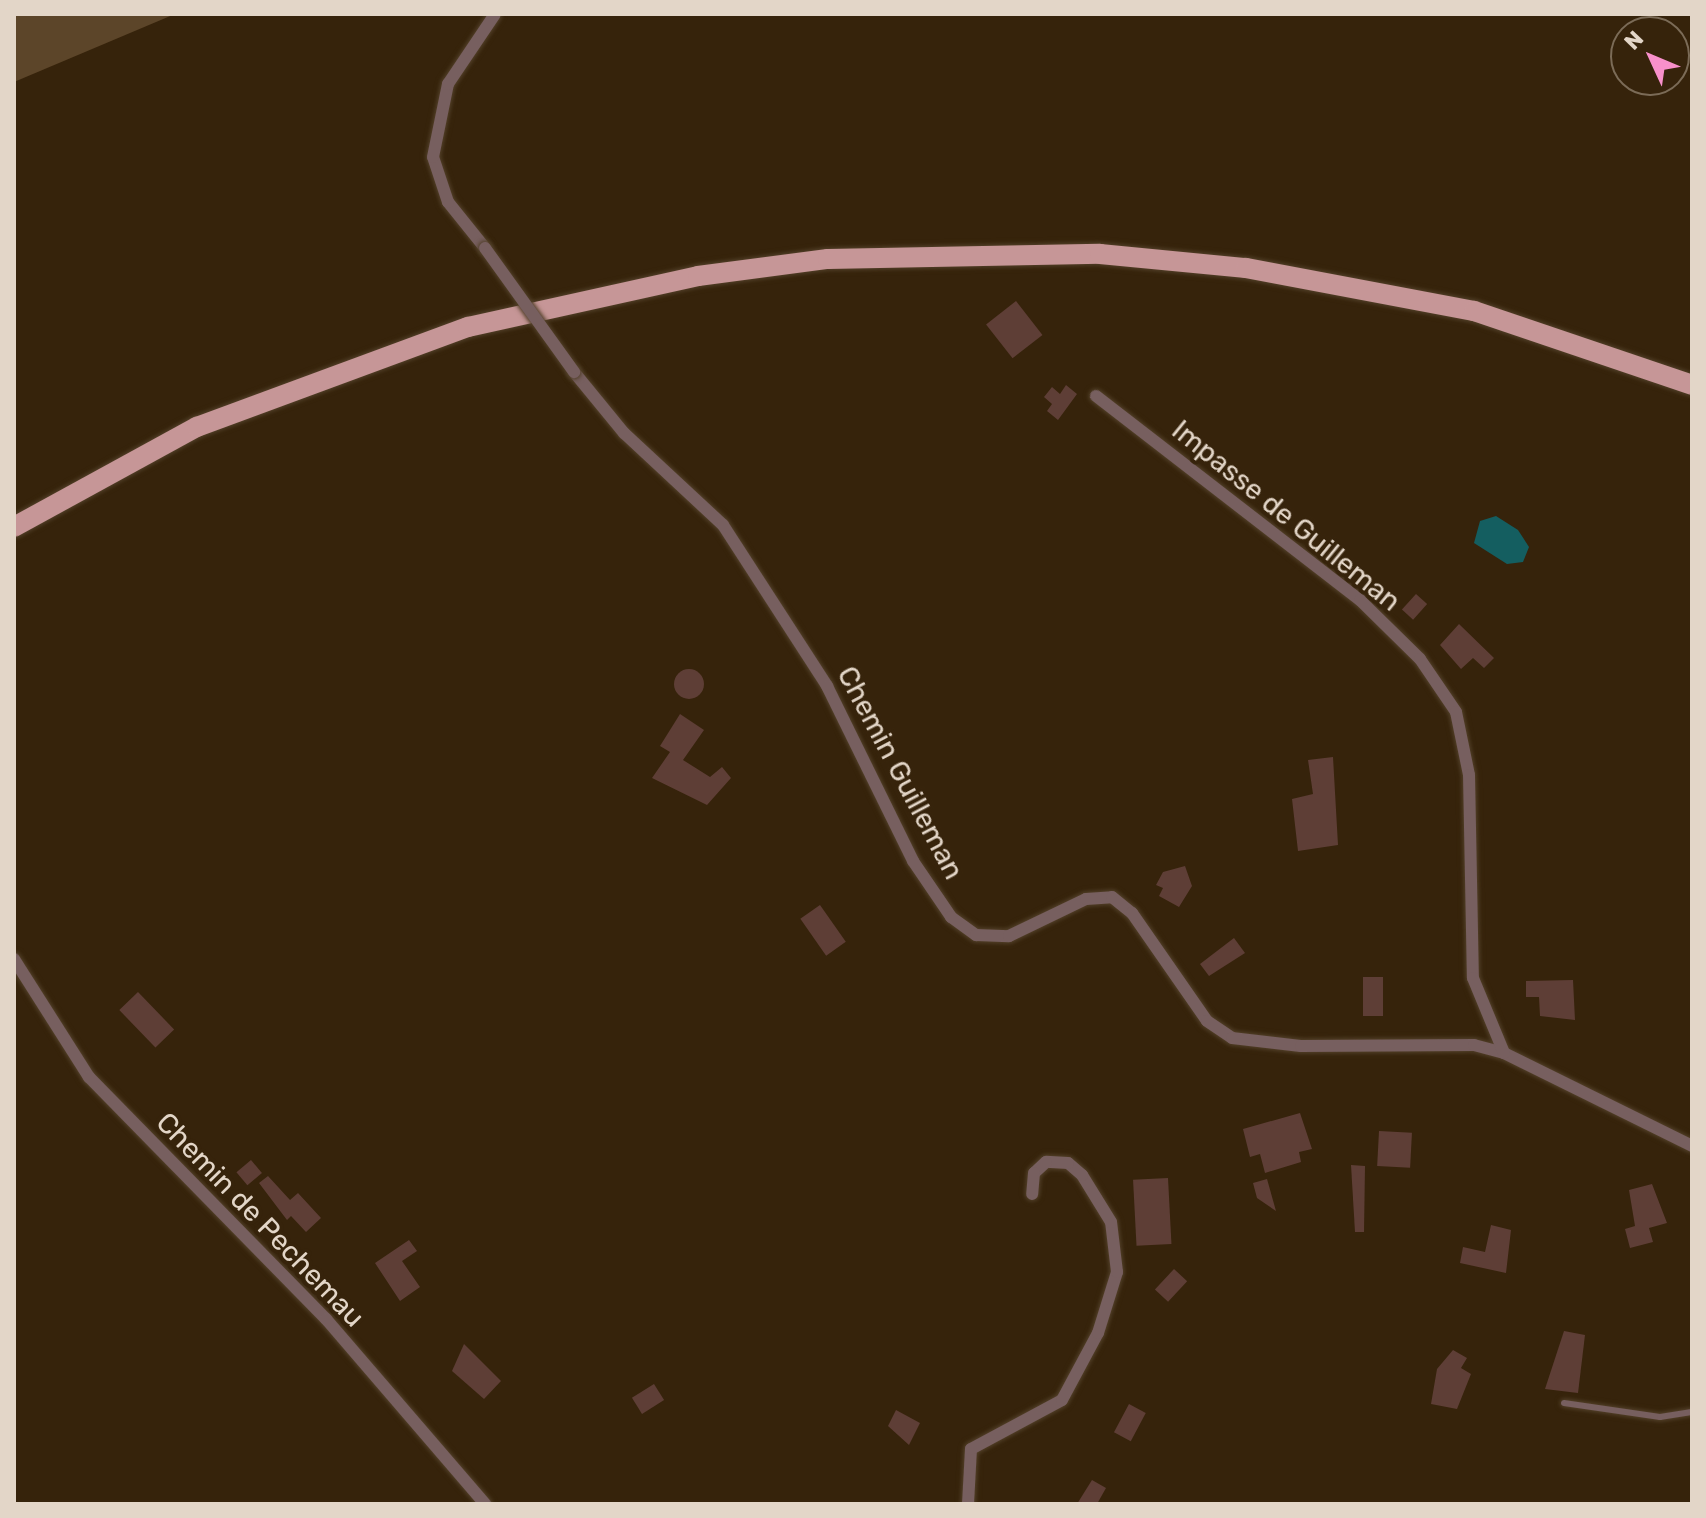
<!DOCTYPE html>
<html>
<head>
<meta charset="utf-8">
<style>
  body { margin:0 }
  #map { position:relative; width:1706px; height:1518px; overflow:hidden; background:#36230b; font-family:Rubik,sans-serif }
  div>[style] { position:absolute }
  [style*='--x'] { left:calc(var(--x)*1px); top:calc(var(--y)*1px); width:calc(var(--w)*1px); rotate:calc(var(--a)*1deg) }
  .green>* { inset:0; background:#5c4529 }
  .water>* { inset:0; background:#145e60 }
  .building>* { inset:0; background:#5e3e36; transform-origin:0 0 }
  .round { border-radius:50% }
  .roads { filter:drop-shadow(0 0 2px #524029) drop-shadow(0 0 2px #524029) }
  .lane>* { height:6px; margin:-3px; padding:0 3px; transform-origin:3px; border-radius:3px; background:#775f5f }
  .street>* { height:12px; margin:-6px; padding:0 6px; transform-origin:6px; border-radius:6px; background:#775f5f }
  .primary>* { height:20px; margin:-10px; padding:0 10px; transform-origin:10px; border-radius:10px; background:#c69697 }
  .bridges { filter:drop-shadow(0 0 2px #524029) drop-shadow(0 0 2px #524029) }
  .street-bridge>* { height:12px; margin:-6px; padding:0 6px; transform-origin:6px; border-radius:6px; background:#775f5f }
  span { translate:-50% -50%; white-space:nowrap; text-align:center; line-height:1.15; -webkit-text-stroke:8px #36230b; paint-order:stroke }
  .street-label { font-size:28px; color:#e3d6c8 }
  .frame { position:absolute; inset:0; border:16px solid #e3d6c8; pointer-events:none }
  .north { position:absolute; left:1610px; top:16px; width:80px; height:80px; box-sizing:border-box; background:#36230b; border:2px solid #7b6b57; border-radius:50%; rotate:314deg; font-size:22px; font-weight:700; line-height:32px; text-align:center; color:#e3d6c8 }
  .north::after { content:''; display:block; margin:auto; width:28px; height:36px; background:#f890cb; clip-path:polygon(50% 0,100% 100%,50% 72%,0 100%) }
</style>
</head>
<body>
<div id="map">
  <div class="green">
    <i style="clip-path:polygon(14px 14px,175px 14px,14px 82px)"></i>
  </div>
  <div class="water">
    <i style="clip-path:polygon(1496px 516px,1518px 530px,1529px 547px,1523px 562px,1507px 564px,1474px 543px,1480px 521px)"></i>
  </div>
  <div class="building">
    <i style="left:1016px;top:301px;width:43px;height:38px;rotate:52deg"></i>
    <i style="clip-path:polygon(1066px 385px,1077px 394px,1058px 420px,1047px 411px,1052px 404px,1044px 397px,1052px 387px,1060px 394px)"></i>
    <i style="left:1416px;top:594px;width:15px;height:21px;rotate:42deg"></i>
    <i style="clip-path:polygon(1459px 624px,1494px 658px,1484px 668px,1473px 658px,1461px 669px,1440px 645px)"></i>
    <i class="round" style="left:674px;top:669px;width:30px;height:30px"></i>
    <i style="clip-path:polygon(680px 714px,704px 730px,683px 760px,710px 777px,722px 767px,731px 778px,707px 805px,652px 778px,670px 752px,660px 746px)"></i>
    <i style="clip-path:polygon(1333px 757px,1338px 845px,1298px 851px,1292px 799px,1313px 794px,1308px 760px)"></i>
    <i style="clip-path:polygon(1185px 866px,1192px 886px,1179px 907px,1159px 896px,1163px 888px,1156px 885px,1163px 872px)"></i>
    <i style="left:820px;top:905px;width:45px;height:24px;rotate:55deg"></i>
    <i style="clip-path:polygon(1234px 938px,1245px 953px,1209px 976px,1200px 964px)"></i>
    <i style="left:1363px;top:977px;width:20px;height:39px"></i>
    <i style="clip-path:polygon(1573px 980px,1575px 1020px,1540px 1016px,1539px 997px,1526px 997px,1526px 981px)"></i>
    <i style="left:138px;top:992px;width:52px;height:26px;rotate:46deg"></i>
    <i style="clip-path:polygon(1300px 1113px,1312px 1149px,1299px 1152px,1301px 1162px,1265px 1173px,1260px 1154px,1250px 1157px,1243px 1129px)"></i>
    <i style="left:1379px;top:1131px;width:33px;height:35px;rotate:3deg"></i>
    <i style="left:251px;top:1160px;width:17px;height:19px;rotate:50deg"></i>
    <i style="clip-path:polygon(1351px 1165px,1365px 1166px,1364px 1232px,1355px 1232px)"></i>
    <i style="clip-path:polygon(268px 1176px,290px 1200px,298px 1193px,321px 1218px,306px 1232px,291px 1216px,287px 1220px,259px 1183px)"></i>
    <i style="left:1168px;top:1178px;width:66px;height:35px;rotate:87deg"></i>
    <i style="clip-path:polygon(1267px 1179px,1276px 1211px,1257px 1198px,1253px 1183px)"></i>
    <i style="clip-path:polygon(1652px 1184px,1667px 1223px,1649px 1228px,1653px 1242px,1630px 1248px,1625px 1229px,1635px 1226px,1629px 1190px)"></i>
    <i style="clip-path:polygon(1491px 1225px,1511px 1230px,1506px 1273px,1460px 1263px,1463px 1247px,1485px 1252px)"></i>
    <i style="clip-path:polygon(409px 1240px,417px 1251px,402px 1261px,420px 1287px,400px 1301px,375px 1263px)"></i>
    <i style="left:1174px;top:1269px;width:18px;height:28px;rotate:43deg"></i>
    <i style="clip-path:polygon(1564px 1331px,1585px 1335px,1578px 1393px,1545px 1389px)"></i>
    <i style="clip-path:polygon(464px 1344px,501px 1381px,484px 1399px,452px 1371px)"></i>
    <i style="clip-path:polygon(1453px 1350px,1467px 1358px,1461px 1368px,1471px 1374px,1457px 1409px,1431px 1404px,1437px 1369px)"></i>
    <i style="left:654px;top:1384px;width:19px;height:26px;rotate:58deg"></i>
    <i style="left:1129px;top:1404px;width:19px;height:32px;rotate:28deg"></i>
    <i style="clip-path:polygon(896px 1410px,920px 1423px,909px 1445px,888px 1426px)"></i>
    <i style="clip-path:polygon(1092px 1480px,1106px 1488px,1097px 1504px,1077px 1504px)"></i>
  </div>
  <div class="roads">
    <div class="lane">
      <i style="--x:1564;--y:1403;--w:97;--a:8.3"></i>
      <i style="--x:1660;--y:1417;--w:32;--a:-9"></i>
    </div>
    <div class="street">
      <i style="--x:485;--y:248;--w:59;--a:-128.8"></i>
      <i style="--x:448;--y:202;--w:47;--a:-108.4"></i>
      <i style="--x:433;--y:157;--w:75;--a:-78.4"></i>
      <i style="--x:448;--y:84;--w:84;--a:-56.1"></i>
      <i style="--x:574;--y:372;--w:79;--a:50.7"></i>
      <i style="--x:624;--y:433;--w:135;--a:42.9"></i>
      <i style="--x:723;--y:525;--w:192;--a:57.1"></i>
      <i style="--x:827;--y:686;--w:195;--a:63.8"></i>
      <i style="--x:913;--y:861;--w:68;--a:55.8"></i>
      <i style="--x:951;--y:917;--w:31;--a:36"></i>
      <i style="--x:976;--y:935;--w:33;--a:2"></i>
      <i style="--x:1009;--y:936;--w:85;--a:-25.7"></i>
      <i style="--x:1086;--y:899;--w:26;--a:-4"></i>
      <i style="--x:1112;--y:897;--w:26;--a:39"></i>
      <i style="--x:1132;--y:913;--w:131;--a:55.2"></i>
      <i style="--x:1207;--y:1021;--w:30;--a:34"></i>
      <i style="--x:1232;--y:1038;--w:69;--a:6.6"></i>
      <i style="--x:1301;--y:1046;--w:173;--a:-0.3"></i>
      <i style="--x:1474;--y:1045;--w:31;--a:15"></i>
      <i style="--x:1504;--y:1053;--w:210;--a:26.3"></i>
      <i style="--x:1096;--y:396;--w:334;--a:37.7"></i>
      <i style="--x:1360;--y:600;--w:84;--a:44.5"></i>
      <i style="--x:1420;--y:659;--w:64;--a:55.8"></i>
      <i style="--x:1456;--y:712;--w:64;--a:78.3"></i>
      <i style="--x:1469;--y:775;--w:203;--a:88.9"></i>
      <i style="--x:1473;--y:978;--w:81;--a:67.5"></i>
      <i style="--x:14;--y:959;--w:140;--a:57.6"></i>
      <i style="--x:89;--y:1077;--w:339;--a:45.6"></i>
      <i style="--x:326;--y:1319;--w:244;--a:49.3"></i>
      <i style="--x:968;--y:1504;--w:55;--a:-86.9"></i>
      <i style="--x:971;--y:1449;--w:103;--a:-28.3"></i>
      <i style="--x:1062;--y:1400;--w:76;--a:-61.8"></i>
      <i style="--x:1098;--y:1333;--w:64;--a:-72.7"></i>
      <i style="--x:1117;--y:1272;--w:50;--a:-96.8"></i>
      <i style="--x:1111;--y:1222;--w:55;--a:-121.7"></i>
      <i style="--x:1082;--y:1175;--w:18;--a:-139"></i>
      <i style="--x:1068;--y:1163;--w:22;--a:-177"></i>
      <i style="--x:1046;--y:1162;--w:16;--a:137"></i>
      <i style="--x:1034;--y:1173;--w:21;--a:95"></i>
    </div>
    <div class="primary">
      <i style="--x:14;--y:527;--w:209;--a:-28.7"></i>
      <i style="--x:197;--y:427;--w:289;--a:-20.3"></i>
      <i style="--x:468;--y:327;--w:236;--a:-12.5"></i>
      <i style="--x:698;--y:276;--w:131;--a:-7.5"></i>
      <i style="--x:828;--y:259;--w:272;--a:-1.1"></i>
      <i style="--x:1100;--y:254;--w:147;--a:5.5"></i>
      <i style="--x:1246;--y:268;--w:232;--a:10.7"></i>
      <i style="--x:1474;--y:311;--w:230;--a:18.7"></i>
    </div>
  </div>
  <div class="bridges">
    <div class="street-bridge">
      <i style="--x:485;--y:248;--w:153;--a:54.3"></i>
    </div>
  </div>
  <div class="street-label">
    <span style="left:1286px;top:516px;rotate:39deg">Impasse de Guilleman</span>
    <span style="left:900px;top:773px;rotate:62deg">Chemin Guilleman</span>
    <span style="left:260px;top:1220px;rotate:46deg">Chemin de Pechemau</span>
  </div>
  <div class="frame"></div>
  <div class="north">N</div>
</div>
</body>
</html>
